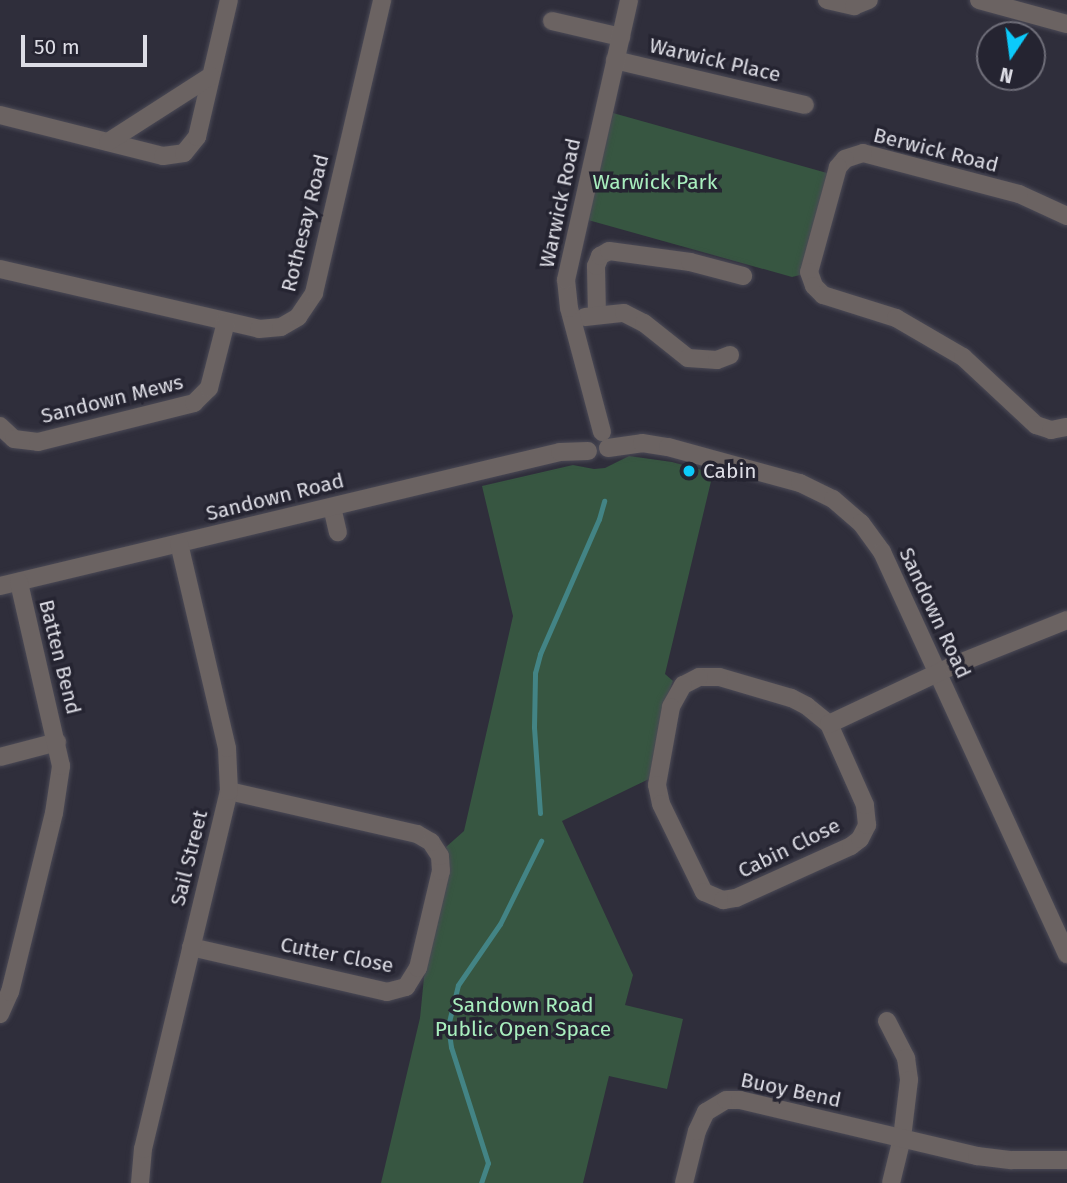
<!DOCTYPE html>
<html>
<head>
<meta charset="utf-8">
<style>
  body { margin:0 }
  #map { position:relative; width:1067px; height:1183px; overflow:hidden; background:#2f2e3b; font-family:"Fira Sans",sans-serif }
  div>[style] { position:absolute }
  [style*='--x'] { left:calc(var(--x)*1px); top:calc(var(--y)*1px); width:calc(var(--w)*1px); rotate:calc(var(--a)*1deg) }
  .green>* { inset:0; background:#375641 }
  .stream>* { height:5px; margin:-2.5px; padding:0 2.5px; transform-origin:2.5px; border-radius:2.5px; background:#438485 }
  .roads { filter:drop-shadow(0 0 2px #4b4a56) drop-shadow(0 0 2px #4b4a56) }
  .minor>* { height:18px; margin:-9px; padding:0 9px; transform-origin:9px; border-radius:9px; background:#6b6362 }
  .dots>* { width:19px; height:19px; translate:-50% -50%; box-sizing:border-box; border:4px solid #252431; border-radius:50% }
  span { translate:-50% -50%; white-space:nowrap; text-align:center; line-height:1.15; -webkit-text-stroke:7px #252431; paint-order:stroke }
  .street-label { font-size:21px; color:#dddde5 }
  .park-label { font-size:21px; color:#a8eebe }
  .poi-label { font-size:21px; color:#dddde5 }
  .left { translate:0 -50%; text-align:left }
  .north { position:absolute; left:976px; top:21px; width:70px; height:70px; box-sizing:border-box; background:#252431; border:2px solid #6f6e79; border-radius:50%; rotate:193deg; font-size:19px; font-weight:700; line-height:28px; text-align:center; color:#dddde5 }
  .north::after { content:''; display:block; margin:auto; width:24px; height:32px; background:#0ccafa; clip-path:polygon(50% 0,100% 100%,50% 72%,0 100%) }
  .scale { position:absolute; left:21px; top:35px; width:126px; height:32px; box-sizing:border-box; border:4px solid #dddde5; border-top:0; padding-left:9px; font-size:21px; line-height:24px; white-space:nowrap; color:#dddde5; -webkit-text-stroke:5px #252431; paint-order:stroke }
</style>
</head>
<body>
<div id="map">
  <div class="green">
    <i style="clip-path:polygon(613px 113px,827px 173px,800px 275px,792px 277px,588px 220px)"></i>
    <i style="clip-path:polygon(629px 456px,672px 462px,713px 473px,665px 674px,673px 681px,662px 710px,649px 779px,562px 821px,633px 975px,625px 1005px,683px 1019px,667px 1089px,609px 1076px,583px 1183px,381px 1183px,420px 1018px,424px 977px,450px 867px,446px 847px,464px 831px,513px 616px,482px 486px,573px 465px,594px 469px,605px 468px)"></i>
  </div>
  <div class="stream">
    <i style="--x:540;--y:813;--w:86;--a:-94"></i>
    <i style="--x:534;--y:727;--w:54;--a:-88.9"></i>
    <i style="--x:535;--y:673;--w:20;--a:-75"></i>
    <i style="--x:540;--y:654;--w:147;--a:-66.4"></i>
    <i style="--x:599;--y:519;--w:19;--a:-74"></i>
    <i style="--x:481;--y:1183;--w:21;--a:-71"></i>
    <i style="--x:488;--y:1163;--w:122;--a:-107.7"></i>
    <i style="--x:451;--y:1047;--w:21;--a:-98"></i>
    <i style="--x:448;--y:1026;--w:42;--a:-76.3"></i>
    <i style="--x:458;--y:985;--w:74;--a:-55.5"></i>
    <i style="--x:500;--y:924;--w:93;--a:-63.7"></i>
  </div>
  <div class="roads">
    <div class="minor">
      <i style="--x:827;--y:0;--w:28;--a:13"></i>
      <i style="--x:854;--y:6;--w:16;--a:-22"></i>
      <i style="--x:979;--y:0;--w:91;--a:15.3"></i>
      <i style="--x:552;--y:21;--w:71;--a:13.1"></i>
      <i style="--x:615;--y:60;--w:195;--a:13.3"></i>
      <i style="--x:0;--y:115;--w:168;--a:14.1"></i>
      <i style="--x:163;--y:156;--w:21;--a:-8"></i>
      <i style="--x:184;--y:153;--w:21;--a:-51"></i>
      <i style="--x:197;--y:137;--w:141;--a:-76.9"></i>
      <i style="--x:108;--y:142;--w:122;--a:-32.7"></i>
      <i style="--x:1067;--y:216;--w:53;--a:-155.4"></i>
      <i style="--x:1019;--y:194;--w:161;--a:-165.3"></i>
      <i style="--x:863;--y:153;--w:19;--a:162"></i>
      <i style="--x:845;--y:159;--w:11;--a:131"></i>
      <i style="--x:838;--y:167;--w:109;--a:105.4"></i>
      <i style="--x:809;--y:272;--w:15;--a:70"></i>
      <i style="--x:814;--y:286;--w:13;--a:45"></i>
      <i style="--x:823;--y:295;--w:77;--a:17.5"></i>
      <i style="--x:896;--y:318;--w:78;--a:30.2"></i>
      <i style="--x:963;--y:357;--w:100;--a:43"></i>
      <i style="--x:1036;--y:425;--w:16;--a:18"></i>
      <i style="--x:1051;--y:430;--w:16;--a:-11"></i>
      <i style="--x:0;--y:269;--w:266;--a:13"></i>
      <i style="--x:259;--y:329;--w:22;--a:-5"></i>
      <i style="--x:281;--y:327;--w:20;--a:-30"></i>
      <i style="--x:298;--y:317;--w:29;--a:-56"></i>
      <i style="--x:314;--y:293;--w:301;--a:-76.9"></i>
      <i style="--x:597;--y:315;--w:49;--a:-91.2"></i>
      <i style="--x:596;--y:266;--w:11;--a:-68"></i>
      <i style="--x:600;--y:256;--w:10;--a:-29"></i>
      <i style="--x:609;--y:251;--w:82;--a:7.7"></i>
      <i style="--x:690;--y:262;--w:55;--a:14.8"></i>
      <i style="--x:585;--y:317;--w:39;--a:-6"></i>
      <i style="--x:624;--y:313;--w:22;--a:27"></i>
      <i style="--x:644;--y:323;--w:56;--a:38.5"></i>
      <i style="--x:688;--y:358;--w:29;--a:4"></i>
      <i style="--x:717;--y:360;--w:14;--a:-21"></i>
      <i style="--x:0;--y:426;--w:19;--a:43"></i>
      <i style="--x:14;--y:439;--w:24;--a:7"></i>
      <i style="--x:38;--y:442;--w:161;--a:-14"></i>
      <i style="--x:194;--y:403;--w:21;--a:-45"></i>
      <i style="--x:209;--y:388;--w:68;--a:-75.6"></i>
      <i style="--x:602;--y:432;--w:128;--a:-104.9"></i>
      <i style="--x:569;--y:308;--w:28;--a:-96"></i>
      <i style="--x:566;--y:280;--w:287;--a:-77.3"></i>
      <i style="--x:608;--y:448;--w:34;--a:-8"></i>
      <i style="--x:642;--y:443;--w:26;--a:9"></i>
      <i style="--x:668;--y:447;--w:137;--a:15.3"></i>
      <i style="--x:800;--y:483;--w:37;--a:26"></i>
      <i style="--x:833;--y:499;--w:37;--a:41"></i>
      <i style="--x:861;--y:523;--w:36;--a:54"></i>
      <i style="--x:882;--y:552;--w:443;--a:65.3"></i>
      <i style="--x:332;--y:507;--w:26;--a:77"></i>
      <i style="--x:0;--y:586;--w:576;--a:-13.46"></i>
      <i style="--x:560;--y:452;--w:28;--a:-2"></i>
      <i style="--x:829;--y:724;--w:28;--a:-141"></i>
      <i style="--x:807;--y:706;--w:18;--a:-153"></i>
      <i style="--x:791;--y:698;--w:75;--a:-163.7"></i>
      <i style="--x:719;--y:677;--w:20;--a:180"></i>
      <i style="--x:699;--y:677;--w:18;--a:153"></i>
      <i style="--x:683;--y:685;--w:25;--a:119"></i>
      <i style="--x:671;--y:707;--w:79;--a:100.2"></i>
      <i style="--x:657;--y:785;--w:19;--a:78"></i>
      <i style="--x:661;--y:804;--w:98;--a:64"></i>
      <i style="--x:704;--y:892;--w:21;--a:23"></i>
      <i style="--x:723;--y:900;--w:13;--a:-9"></i>
      <i style="--x:736;--y:898;--w:126;--a:-24.3"></i>
      <i style="--x:851;--y:846;--w:11;--a:-38"></i>
      <i style="--x:860;--y:839;--w:16;--a:-63"></i>
      <i style="--x:867;--y:825;--w:20;--a:-96"></i>
      <i style="--x:865;--y:805;--w:89;--a:-114"></i>
      <i style="--x:829;--y:724;--w:136;--a:-25.2"></i>
      <i style="--x:952;--y:666;--w:124;--a:-21.8"></i>
      <i style="--x:0;--y:757;--w:59;--a:-14.7"></i>
      <i style="--x:191;--y:947;--w:201;--a:12.9"></i>
      <i style="--x:387;--y:992;--w:20;--a:-15"></i>
      <i style="--x:406;--y:987;--w:22;--a:-58"></i>
      <i style="--x:418;--y:968;--w:100;--a:-76.7"></i>
      <i style="--x:441;--y:871;--w:15;--a:-94"></i>
      <i style="--x:440;--y:856;--w:17;--a:-123"></i>
      <i style="--x:431;--y:842;--w:16;--a:-150"></i>
      <i style="--x:417;--y:834;--w:193;--a:-167.1"></i>
      <i style="--x:0;--y:1014;--w:24;--a:-66"></i>
      <i style="--x:10;--y:992;--w:184;--a:-76.2"></i>
      <i style="--x:54;--y:813;--w:48;--a:-81.5"></i>
      <i style="--x:61;--y:766;--w:189;--a:-102.9"></i>
      <i style="--x:887;--y:1021;--w:42;--a:62.8"></i>
      <i style="--x:906;--y:1058;--w:22;--a:82"></i>
      <i style="--x:909;--y:1080;--w:58;--a:96.9"></i>
      <i style="--x:902;--y:1138;--w:46;--a:103.7"></i>
      <i style="--x:140;--y:1183;--w:34;--a:-85"></i>
      <i style="--x:143;--y:1149;--w:368;--a:-76.5"></i>
      <i style="--x:229;--y:791;--w:43;--a:-92.7"></i>
      <i style="--x:227;--y:748;--w:210;--a:-103.2"></i>
      <i style="--x:684;--y:1183;--w:54;--a:-76"></i>
      <i style="--x:697;--y:1131;--w:21;--a:-65"></i>
      <i style="--x:706;--y:1112;--w:23;--a:-31"></i>
      <i style="--x:726;--y:1100;--w:14;--a:0"></i>
      <i style="--x:740;--y:1100;--w:244;--a:13.3"></i>
      <i style="--x:977;--y:1156;--w:35;--a:7"></i>
      <i style="--x:1012;--y:1160;--w:55;--a:0"></i>
    </div>
  </div>
  <div class="dots">
    <i style="left:689px;top:471px;background:#0ccafa"></i>
  </div>
  <div class="street-label">
    <span style="left:715px;top:60px;rotate:13deg">Warwick Place</span>
    <span style="left:936px;top:150px;rotate:14deg">Berwick Road</span>
    <span style="left:560px;top:203px;rotate:-78deg">Warwick Road</span>
    <span style="left:305px;top:223px;rotate:-76deg">Rothesay Road</span>
    <span style="left:112px;top:399px;rotate:-14deg">Sandown Mews</span>
    <span style="left:275px;top:497px;rotate:-14deg">Sandown Road</span>
    <span style="left:935px;top:613px;rotate:65deg">Sandown Road</span>
    <span style="left:60px;top:657px;rotate:76deg">Batten Bend</span>
    <span style="left:789px;top:848px;rotate:-26deg">Cabin Close</span>
    <span style="left:189px;top:858px;rotate:-76deg">Sail Street</span>
    <span style="left:337px;top:955px;rotate:11deg">Cutter Close</span>
    <span style="left:791px;top:1090px;rotate:12deg">Buoy Bend</span>
  </div>
  <div class="park-label">
    <span style="left:655px;top:182px">Warwick Park</span>
    <span style="left:523px;top:1017px">Sandown Road<br>Public Open Space</span>
  </div>
  <div class="poi-label">
    <span class="left" style="left:703px;top:471px">Cabin</span>
  </div>
  <div class="north">N</div>
  <div class="scale">50 m</div>
</div>
</body>
</html>
